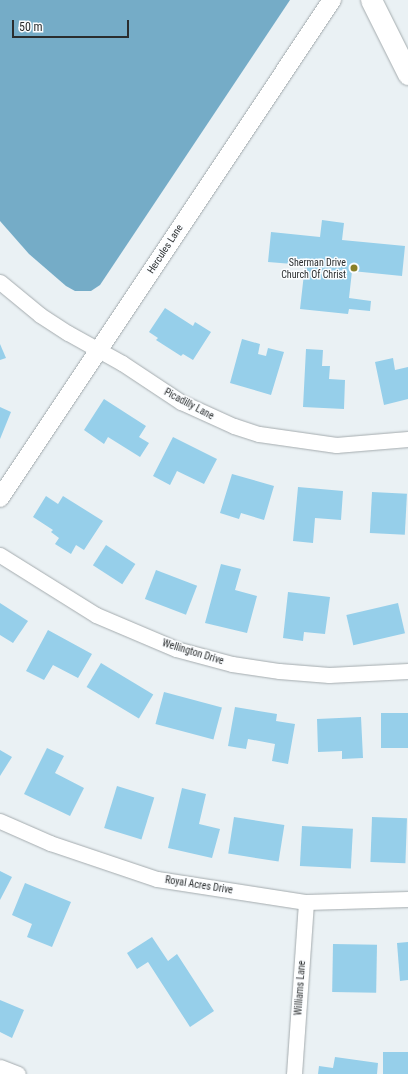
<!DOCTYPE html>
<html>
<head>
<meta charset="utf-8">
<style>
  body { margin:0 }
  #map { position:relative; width:408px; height:1074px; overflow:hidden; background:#eaf1f4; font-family:"Roboto Condensed",sans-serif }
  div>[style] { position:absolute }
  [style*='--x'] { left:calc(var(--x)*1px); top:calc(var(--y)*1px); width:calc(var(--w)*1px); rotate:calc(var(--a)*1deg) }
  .water>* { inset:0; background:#75acc7 }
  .building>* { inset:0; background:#96cfea; transform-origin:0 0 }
  .roads { filter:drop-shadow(0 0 1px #a4abae) drop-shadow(0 0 1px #a4abae) }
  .minor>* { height:15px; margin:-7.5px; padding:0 7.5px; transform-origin:7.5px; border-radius:7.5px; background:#fff }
  .tertiary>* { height:18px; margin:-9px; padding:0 9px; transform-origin:9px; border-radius:9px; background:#fff }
  .secondary>* { height:21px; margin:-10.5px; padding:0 10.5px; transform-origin:10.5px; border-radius:10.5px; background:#fff }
  .dots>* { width:11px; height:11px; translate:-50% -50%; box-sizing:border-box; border:2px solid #fbfdff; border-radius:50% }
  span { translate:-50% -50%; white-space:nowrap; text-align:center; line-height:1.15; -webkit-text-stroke:3px #fbfdff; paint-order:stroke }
  .street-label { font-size:10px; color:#2a2d2e }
  .poi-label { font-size:10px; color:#2a2d2e }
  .right { translate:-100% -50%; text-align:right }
  .scale { position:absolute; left:12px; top:20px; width:117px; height:18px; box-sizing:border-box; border:2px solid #2a2d2e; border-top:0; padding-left:5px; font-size:12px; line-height:14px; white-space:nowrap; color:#2a2d2e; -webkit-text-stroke:3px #fbfdff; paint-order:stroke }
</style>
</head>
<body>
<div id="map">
  <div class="water">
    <i style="clip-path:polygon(0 0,290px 0,100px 285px,91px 291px,75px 291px,66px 286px,29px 254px,0 221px)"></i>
  </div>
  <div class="building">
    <i style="clip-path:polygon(322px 220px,344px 223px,342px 240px,405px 246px,402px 276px,352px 271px,349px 298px,371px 301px,370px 311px,349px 309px,348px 314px,300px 309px,305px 265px,268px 262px,271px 232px,320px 237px)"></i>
    <i style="clip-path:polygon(165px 308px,193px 326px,195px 322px,211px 332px,193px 360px,183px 354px,181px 356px,156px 340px,158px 338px,149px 332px)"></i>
    <i style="clip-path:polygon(242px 339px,260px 344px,258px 354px,266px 356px,268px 348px,284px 352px,271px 395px,230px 383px)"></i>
    <i style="clip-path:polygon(0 344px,6px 358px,0 360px)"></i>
    <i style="clip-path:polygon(306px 349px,323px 350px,322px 366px,330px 366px,329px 379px,345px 380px,344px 409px,303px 407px)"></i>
    <i style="clip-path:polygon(393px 358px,395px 370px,408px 367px,408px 399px,384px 405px,375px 362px)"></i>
    <i style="clip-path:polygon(104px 399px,146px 426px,139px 437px,149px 443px,140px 457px,108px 437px,104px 444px,84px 430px)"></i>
    <i style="clip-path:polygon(0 407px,11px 412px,0 439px)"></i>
    <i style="clip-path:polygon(173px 437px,217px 459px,204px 484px,177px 471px,170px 485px,153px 476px)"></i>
    <i style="clip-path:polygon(232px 474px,274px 486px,264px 520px,241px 513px,239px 519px,220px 513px)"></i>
    <i style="clip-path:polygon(298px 487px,343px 491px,341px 520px,315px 518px,313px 543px,293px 541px)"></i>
    <i style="left:372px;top:492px;width:35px;height:41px;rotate:3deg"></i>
    <i style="clip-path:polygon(46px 496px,58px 504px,63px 496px,103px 521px,84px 550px,76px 545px,71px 554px,55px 544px,59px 538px,51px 532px,53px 530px,33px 517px)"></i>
    <i style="left:106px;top:545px;width:35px;height:24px;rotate:33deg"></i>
    <i style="clip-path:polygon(221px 564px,241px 569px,235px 590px,257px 596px,247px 633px,205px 623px)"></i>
    <i style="left:156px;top:570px;width:44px;height:31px;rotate:21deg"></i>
    <i style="clip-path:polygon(288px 592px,330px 597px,325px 634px,304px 632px,303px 641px,283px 638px)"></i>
    <i style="clip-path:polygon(0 603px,28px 621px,13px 643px,0 635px)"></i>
    <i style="left:398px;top:603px;width:31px;height:53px;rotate:77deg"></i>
    <i style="clip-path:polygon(48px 630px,92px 654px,78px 678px,53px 665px,44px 680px,26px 671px)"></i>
    <i style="left:101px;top:663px;width:61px;height:28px;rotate:31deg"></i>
    <i style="left:164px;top:692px;width:60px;height:33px;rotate:15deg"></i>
    <i style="clip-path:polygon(235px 707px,277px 714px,276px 721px,295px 724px,288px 764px,272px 761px,275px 744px,248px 739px,246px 749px,228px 746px)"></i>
    <i style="left:408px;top:713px;width:35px;height:27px;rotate:90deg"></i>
    <i style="clip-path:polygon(361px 717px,363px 758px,342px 759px,342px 751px,318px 752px,317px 719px)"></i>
    <i style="clip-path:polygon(47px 748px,64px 756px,55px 773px,84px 788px,70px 816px,24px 794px)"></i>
    <i style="clip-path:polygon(0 750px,12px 757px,0 776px)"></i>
    <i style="left:117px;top:786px;width:39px;height:44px;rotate:17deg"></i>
    <i style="clip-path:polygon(182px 788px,206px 794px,199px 824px,220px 829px,212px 858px,168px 848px)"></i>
    <i style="left:234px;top:817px;width:51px;height:37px;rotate:9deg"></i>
    <i style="left:372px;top:817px;width:35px;height:45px;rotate:2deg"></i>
    <i style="left:302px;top:826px;width:51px;height:40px;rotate:3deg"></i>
    <i style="clip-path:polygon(0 871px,12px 877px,0 900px)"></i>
    <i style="clip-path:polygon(25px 883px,71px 902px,52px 947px,27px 937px,32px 924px,12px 915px)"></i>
    <i style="clip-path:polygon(152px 937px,168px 961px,177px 954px,214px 1011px,190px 1027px,148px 962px,137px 969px,127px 953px)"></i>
    <i style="clip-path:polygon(408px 942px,408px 980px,400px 981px,397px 943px)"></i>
    <i style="left:333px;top:944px;width:44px;height:48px;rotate:1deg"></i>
    <i style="clip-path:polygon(0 1000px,24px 1010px,12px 1038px,0 1032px)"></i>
    <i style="left:408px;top:1052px;width:22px;height:25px;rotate:90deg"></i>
    <i style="clip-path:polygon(335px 1057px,378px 1063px,377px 1074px,318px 1074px,319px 1066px,333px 1068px)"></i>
  </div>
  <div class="roads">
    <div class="minor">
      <i style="--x:0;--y:282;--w:52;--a:39.5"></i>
      <i style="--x:40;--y:315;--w:33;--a:33"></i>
      <i style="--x:68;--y:333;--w:62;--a:29.1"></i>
      <i style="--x:122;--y:363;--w:71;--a:33.5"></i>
      <i style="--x:181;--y:402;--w:58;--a:24.4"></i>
      <i style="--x:234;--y:426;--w:26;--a:18"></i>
      <i style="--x:259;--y:434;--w:78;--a:8.1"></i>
      <i style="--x:336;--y:445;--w:72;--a:-4.8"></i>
      <i style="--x:0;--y:555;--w:113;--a:32"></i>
      <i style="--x:96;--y:615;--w:87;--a:23"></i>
      <i style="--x:176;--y:649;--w:58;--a:15"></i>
      <i style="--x:232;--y:664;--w:48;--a:8.5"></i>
      <i style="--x:279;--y:671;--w:50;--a:4.6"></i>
      <i style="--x:329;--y:675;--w:79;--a:-2.9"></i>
      <i style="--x:0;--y:821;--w:55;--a:23.7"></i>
      <i style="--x:50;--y:843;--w:113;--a:18.6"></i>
      <i style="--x:157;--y:879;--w:151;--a:8.8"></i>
      <i style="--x:306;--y:902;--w:102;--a:-1.7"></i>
      <i style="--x:0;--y:1067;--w:19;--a:21"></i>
      <i style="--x:294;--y:1074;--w:172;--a:-86"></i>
    </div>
    <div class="tertiary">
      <i style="--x:0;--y:498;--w:599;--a:-56.31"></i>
    </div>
    <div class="secondary">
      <i style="--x:371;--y:0;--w:83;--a:63.4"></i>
    </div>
  </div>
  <div class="dots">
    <i style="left:354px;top:268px;background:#898027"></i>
  </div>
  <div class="street-label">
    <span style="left:165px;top:249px;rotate:-57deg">Hercules Lane</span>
    <span style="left:189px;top:404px;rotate:28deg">Picadilly Lane</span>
    <span style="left:193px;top:652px;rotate:17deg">Wellington Drive</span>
    <span style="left:199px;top:885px;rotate:9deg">Royal Acres Drive</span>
    <span style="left:300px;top:988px;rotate:-86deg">Williams Lane</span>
  </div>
  <div class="poi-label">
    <span class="right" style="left:346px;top:268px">Sherman Drive<br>Church Of Christ</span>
  </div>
  <div class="scale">50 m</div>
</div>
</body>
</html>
